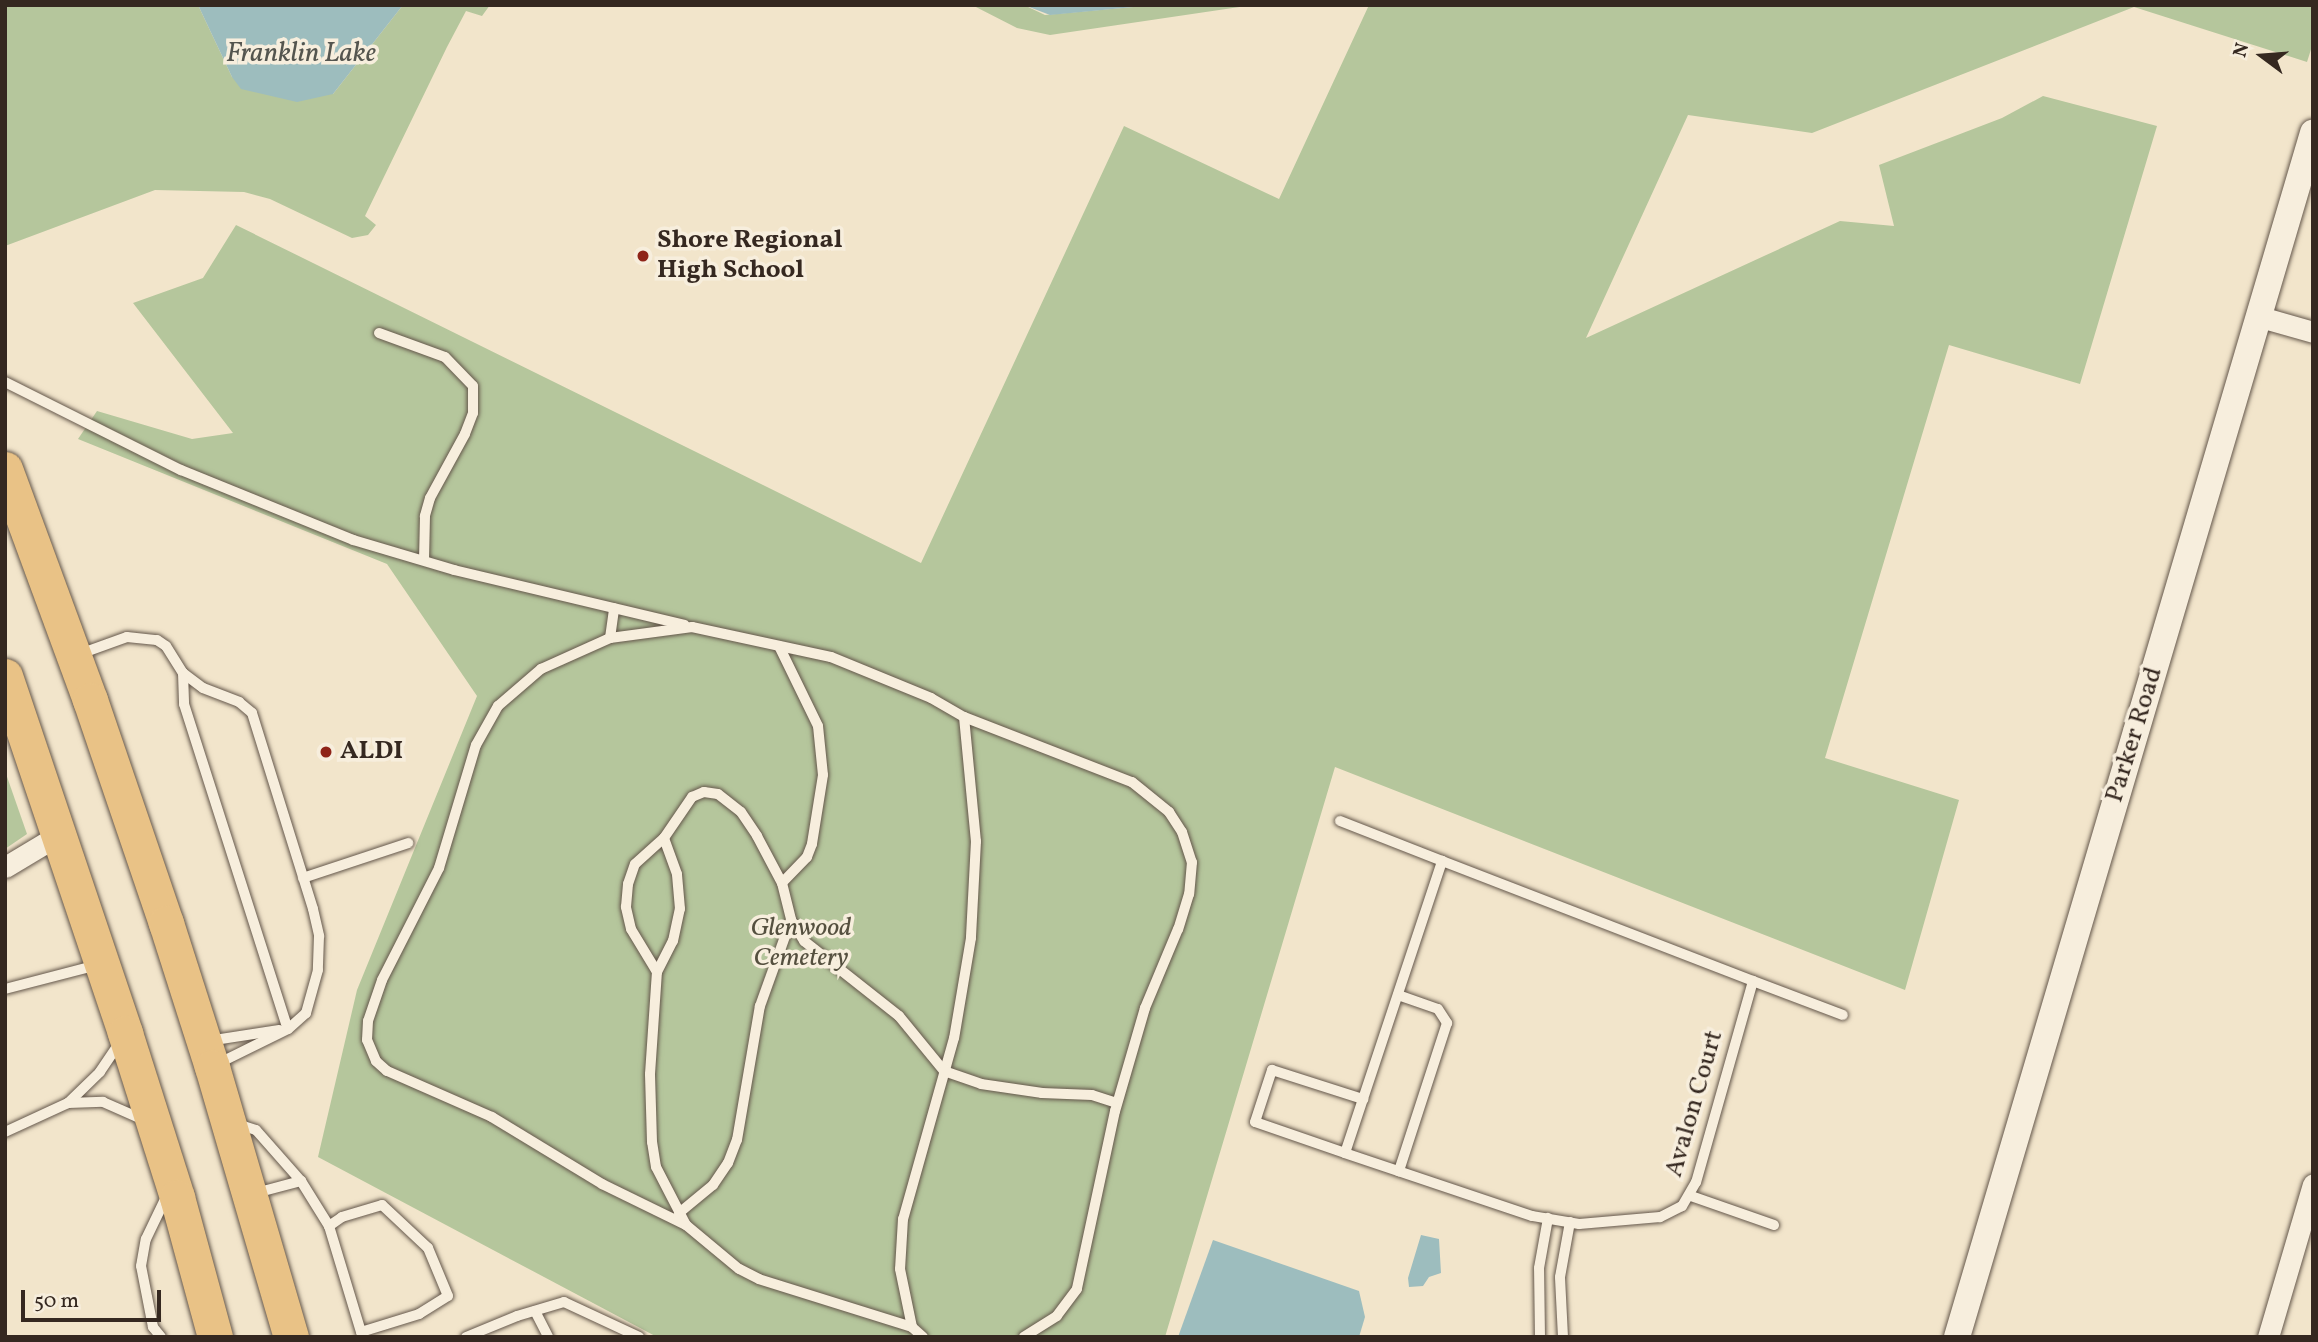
<!DOCTYPE html>
<html>
<head>
<meta charset="utf-8">
<style>
  body { margin:0 }
  #map { position:relative; width:2318px; height:1342px; overflow:hidden; background:#f2e5cb; font-family:Vollkorn,serif }
  div>[style] { position:absolute }
  [style*='--x'] { left:calc(var(--x)*1px); top:calc(var(--y)*1px); width:calc(var(--w)*1px); rotate:calc(var(--a)*1deg) }
  .green>* { inset:0; background:#b5c69c }
  .water>* { inset:0; background:#9dbdbe }
  .roads { filter:drop-shadow(0 0 2px #64574b) drop-shadow(0 0 2px #64574b) }
  .service>* { height:10px; margin:-5px; padding:0 5px; transform-origin:5px; border-radius:5px; background:#f7eedd }
  .minor>* { height:21px; margin:-10.5px; padding:0 10.5px; transform-origin:10.5px; border-radius:10.5px; background:#f7eedd }
  .tertiary>* { height:26px; margin:-13px; padding:0 13px; transform-origin:13px; border-radius:13px; background:#f7eedd }
  .trunk>* { height:35px; margin:-17.5px; padding:0 17.5px; transform-origin:17.5px; border-radius:17.5px; background:#e9c286 }
  .dots>* { width:19px; height:19px; translate:-50% -50%; box-sizing:border-box; border:4px solid #f7eedd; border-radius:50% }
  span { translate:-50% -50%; white-space:nowrap; text-align:center; line-height:1.15; -webkit-text-stroke:7px #f7eedd; paint-order:stroke }
  .poi-label { font-size:26px; color:#352820; font-weight:700 }
  .left { translate:0 -50%; text-align:left }
  .street-label { font-size:26px; color:#352820 }
  .park-label { font-size:26px; color:#55503f; font-style:italic }
  .water-label { font-size:28px; color:#54554f; font-style:italic }
  .frame { position:absolute; inset:0; border:7px solid #352820; pointer-events:none }
  .north { position:absolute; left:2227px; top:21px; width:70px; height:70px; -webkit-text-stroke:5px #f7eedd; paint-order:stroke; rotate:286deg; font-size:19px; font-weight:700; line-height:28px; text-align:center; color:#352820 }
  .north::after { content:''; display:block; margin:auto; width:24px; height:32px; background:#352820; clip-path:polygon(50% 0,100% 100%,50% 72%,0 100%) }
  .scale { position:absolute; left:21px; top:1290px; width:140px; height:32px; box-sizing:border-box; border:4px solid #352820; border-top:0; padding-left:9px; font-size:21px; line-height:24px; white-space:nowrap; color:#352820; -webkit-text-stroke:5px #f7eedd; paint-order:stroke }
</style>
</head>
<body>
<div id="map">
  <div class="green">
    <i style="clip-path:polygon(5px 5px,198px 5px,232px 77px,333px 94px,403px 5px,490px 5px,482px 16px,466px 11px,447px 47px,365px 216px,376px 225px,368px 235px,352px 238px,270px 199px,244px 192px,155px 190px,5px 246px)"></i>
    <i style="clip-path:polygon(972px 5px,1024px 5px,1045px 15px,1155px 5px,1253px 5px,1050px 35px,1017px 28px)"></i>
    <i style="clip-path:polygon(1369px 5px,2313px 5px,2313px 43px,2307px 62px,2134px 7px,1812px 133px,1688px 115px,1586px 338px,1840px 221px,1894px 226px,1879px 165px,2002px 118px,2043px 96px,2157px 126px,2080px 384px,1949px 345px,1825px 758px,1959px 800px,1905px 990px,1335px 767px,1165px 1337px,657px 1337px,318px 1157px,357px 990px,477px 696px,387px 564px,78px 439px,97px 411px,192px 439px,233px 433px,133px 303px,203px 278px,236px 225px,921px 563px,1124px 126px,1279px 199px)"></i>
    <i style="clip-path:polygon(5px 771px,27px 834px,5px 849px)"></i>
  </div>
  <div class="water">
    <i style="clip-path:polygon(198px 5px,403px 5px,333px 94px,297px 102px,241px 89px,232px 77px)"></i>
    <i style="clip-path:polygon(1024px 5px,1155px 5px,1050px 15px)"></i>
    <i style="clip-path:polygon(1421px 1235px,1439px 1239px,1441px 1273px,1429px 1277px,1423px 1286px,1409px 1287px,1408px 1278px)"></i>
    <i style="clip-path:polygon(1213px 1240px,1359px 1291px,1365px 1317px,1359px 1337px,1178px 1337px)"></i>
  </div>
  <div class="roads">
    <div class="service">
      <i style="--x:379;--y:333;--w:70;--a:20"></i>
      <i style="--x:445;--y:357;--w:40;--a:46"></i>
      <i style="--x:473;--y:386;--w:27;--a:90"></i>
      <i style="--x:473;--y:413;--w:22;--a:111"></i>
      <i style="--x:465;--y:434;--w:73;--a:118.7"></i>
      <i style="--x:430;--y:498;--w:19;--a:106"></i>
      <i style="--x:425;--y:516;--w:44;--a:91.3"></i>
      <i style="--x:5;--y:382;--w:197;--a:26.6"></i>
      <i style="--x:181;--y:470;--w:186;--a:22.1"></i>
      <i style="--x:353;--y:540;--w:105;--a:16.5"></i>
      <i style="--x:454;--y:570;--w:237;--a:13.4"></i>
      <i style="--x:610;--y:638;--w:30;--a:-82"></i>
      <i style="--x:779;--y:646;--w:89;--a:64"></i>
      <i style="--x:818;--y:726;--w:49;--a:84.2"></i>
      <i style="--x:823;--y:775;--w:70;--a:99.1"></i>
      <i style="--x:812;--y:844;--w:14;--a:111"></i>
      <i style="--x:807;--y:857;--w:36;--a:134"></i>
      <i style="--x:77;--y:655;--w:53;--a:-19.8"></i>
      <i style="--x:127;--y:637;--w:30;--a:6"></i>
      <i style="--x:157;--y:640;--w:11;--a:34"></i>
      <i style="--x:166;--y:646;--w:32;--a:58"></i>
      <i style="--x:183;--y:673;--w:25;--a:37"></i>
      <i style="--x:203;--y:688;--w:39;--a:21"></i>
      <i style="--x:239;--y:702;--w:17;--a:40"></i>
      <i style="--x:252;--y:713;--w:205;--a:72.7"></i>
      <i style="--x:313;--y:909;--w:28;--a:77"></i>
      <i style="--x:319;--y:936;--w:34;--a:92"></i>
      <i style="--x:318;--y:970;--w:45;--a:105.6"></i>
      <i style="--x:306;--y:1013;--w:24;--a:138"></i>
      <i style="--x:288;--y:1029;--w:81;--a:153.7"></i>
      <i style="--x:183;--y:673;--w:31;--a:88"></i>
      <i style="--x:184;--y:704;--w:341;--a:72.3"></i>
      <i style="--x:964;--y:717;--w:180;--a:21.2"></i>
      <i style="--x:1132;--y:782;--w:48;--a:39"></i>
      <i style="--x:1169;--y:812;--w:24;--a:57"></i>
      <i style="--x:1182;--y:832;--w:32;--a:72"></i>
      <i style="--x:1192;--y:862;--w:32;--a:95"></i>
      <i style="--x:1189;--y:894;--w:37;--a:107"></i>
      <i style="--x:1178;--y:929;--w:86;--a:112.7"></i>
      <i style="--x:1145;--y:1008;--w:107;--a:106.2"></i>
      <i style="--x:1115;--y:1111;--w:182;--a:102.1"></i>
      <i style="--x:1077;--y:1289;--w:34;--a:127"></i>
      <i style="--x:1057;--y:1316;--w:39;--a:148"></i>
      <i style="--x:1340;--y:821;--w:110;--a:21.4"></i>
      <i style="--x:1442;--y:861;--w:333;--a:21.1"></i>
      <i style="--x:1753;--y:981;--w:209;--a:105.8"></i>
      <i style="--x:1696;--y:1182;--w:28;--a:120"></i>
      <i style="--x:1682;--y:1206;--w:25;--a:153"></i>
      <i style="--x:1660;--y:1217;--w:81;--a:175.1"></i>
      <i style="--x:1579;--y:1224;--w:48;--a:-170.3"></i>
      <i style="--x:1532;--y:1216;--w:197;--a:-161.4"></i>
      <i style="--x:1345;--y:1153;--w:308;--a:-71.6"></i>
      <i style="--x:303;--y:878;--w:111;--a:-18.4"></i>
      <i style="--x:657;--y:972;--w:35;--a:-63"></i>
      <i style="--x:673;--y:941;--w:33;--a:-78"></i>
      <i style="--x:680;--y:909;--w:35;--a:-95"></i>
      <i style="--x:677;--y:874;--w:38;--a:-110"></i>
      <i style="--x:1753;--y:981;--w:96;--a:20.7"></i>
      <i style="--x:5;--y:989;--w:95;--a:-14.6"></i>
      <i style="--x:1398;--y:995;--w:42;--a:19.3"></i>
      <i style="--x:1438;--y:1009;--w:17;--a:57"></i>
      <i style="--x:1447;--y:1023;--w:156;--a:108"></i>
      <i style="--x:208;--y:1041;--w:72;--a:-8.8"></i>
      <i style="--x:120;--y:1042;--w:36;--a:124"></i>
      <i style="--x:100;--y:1072;--w:45;--a:135.9"></i>
      <i style="--x:68;--y:1103;--w:35;--a:-2"></i>
      <i style="--x:103;--y:1102;--w:45;--a:23.7"></i>
      <i style="--x:234;--y:1123;--w:23;--a:18"></i>
      <i style="--x:256;--y:1130;--w:68;--a:48.6"></i>
      <i style="--x:301;--y:1181;--w:53;--a:58.1"></i>
      <i style="--x:329;--y:1226;--w:111;--a:73.2"></i>
      <i style="--x:361;--y:1332;--w:61;--a:-17.2"></i>
      <i style="--x:419;--y:1314;--w:34;--a:-32"></i>
      <i style="--x:448;--y:1296;--w:52;--a:-112.6"></i>
      <i style="--x:428;--y:1248;--w:63;--a:-136.9"></i>
      <i style="--x:382;--y:1205;--w:42;--a:163.3"></i>
      <i style="--x:342;--y:1217;--w:16;--a:145"></i>
      <i style="--x:5;--y:1132;--w:69;--a:-24.7"></i>
      <i style="--x:1345;--y:1153;--w:95;--a:-161"></i>
      <i style="--x:1255;--y:1122;--w:55;--a:-71.9"></i>
      <i style="--x:1272;--y:1070;--w:96;--a:17.7"></i>
      <i style="--x:252;--y:1194;--w:51;--a:-14.9"></i>
      <i style="--x:1691;--y:1196;--w:88;--a:19.3"></i>
      <i style="--x:679;--y:1213;--w:44;--a:-39.5"></i>
      <i style="--x:713;--y:1185;--w:27;--a:-56"></i>
      <i style="--x:728;--y:1163;--w:25;--a:-69"></i>
      <i style="--x:737;--y:1140;--w:136;--a:-80.3"></i>
      <i style="--x:760;--y:1006;--w:91;--a:-70.2"></i>
      <i style="--x:686;--y:1225;--w:93;--a:-154"></i>
      <i style="--x:602;--y:1184;--w:129;--a:-148.7"></i>
      <i style="--x:492;--y:1117;--w:115;--a:-156.3"></i>
      <i style="--x:387;--y:1071;--w:15;--a:-138"></i>
      <i style="--x:376;--y:1061;--w:23;--a:-113"></i>
      <i style="--x:367;--y:1040;--w:19;--a:-87"></i>
      <i style="--x:368;--y:1021;--w:43;--a:-71.1"></i>
      <i style="--x:382;--y:980;--w:126;--a:-63"></i>
      <i style="--x:439;--y:868;--w:128;--a:-73.3"></i>
      <i style="--x:476;--y:745;--w:45;--a:-60.6"></i>
      <i style="--x:498;--y:706;--w:57;--a:-40.7"></i>
      <i style="--x:541;--y:669;--w:76;--a:-24.2"></i>
      <i style="--x:610;--y:638;--w:83;--a:-7.6"></i>
      <i style="--x:692;--y:627;--w:142;--a:12.2"></i>
      <i style="--x:831;--y:657;--w:108;--a:22.3"></i>
      <i style="--x:931;--y:698;--w:38;--a:30"></i>
      <i style="--x:964;--y:717;--w:125;--a:84.5"></i>
      <i style="--x:976;--y:841;--w:97;--a:93"></i>
      <i style="--x:971;--y:938;--w:101;--a:99.6"></i>
      <i style="--x:954;--y:1038;--w:188;--a:105.7"></i>
      <i style="--x:903;--y:1219;--w:50;--a:93.4"></i>
      <i style="--x:900;--y:1269;--w:59;--a:78.3"></i>
      <i style="--x:535;--y:1311;--w:29;--a:63"></i>
      <i style="--x:161;--y:1337;--w:13;--a:-129"></i>
      <i style="--x:153;--y:1327;--w:62;--a:-101.1"></i>
      <i style="--x:141;--y:1266;--w:27;--a:-80"></i>
      <i style="--x:146;--y:1239;--w:51;--a:-64.4"></i>
      <i style="--x:466;--y:1337;--w:55;--a:-22.4"></i>
      <i style="--x:517;--y:1316;--w:49;--a:-16.6"></i>
      <i style="--x:564;--y:1302;--w:83;--a:25"></i>
      <i style="--x:923;--y:1337;--w:15;--a:-138"></i>
      <i style="--x:912;--y:1327;--w:160;--a:-162.6"></i>
      <i style="--x:759;--y:1279;--w:22;--a:-153"></i>
      <i style="--x:739;--y:1269;--w:69;--a:-140.3"></i>
      <i style="--x:686;--y:1225;--w:65;--a:-117.3"></i>
      <i style="--x:656;--y:1167;--w:25;--a:-99"></i>
      <i style="--x:652;--y:1142;--w:68;--a:-91.7"></i>
      <i style="--x:650;--y:1074;--w:102;--a:-86.1"></i>
      <i style="--x:657;--y:972;--w:50;--a:-121.2"></i>
      <i style="--x:631;--y:929;--w:23;--a:-103"></i>
      <i style="--x:626;--y:907;--w:23;--a:-85"></i>
      <i style="--x:628;--y:884;--w:21;--a:-71"></i>
      <i style="--x:635;--y:864;--w:39;--a:-42"></i>
      <i style="--x:664;--y:838;--w:50;--a:-55.7"></i>
      <i style="--x:692;--y:797;--w:13;--a:-23"></i>
      <i style="--x:704;--y:792;--w:14;--a:8"></i>
      <i style="--x:718;--y:794;--w:29;--a:38"></i>
      <i style="--x:741;--y:812;--w:29;--a:56"></i>
      <i style="--x:757;--y:836;--w:53;--a:62"></i>
      <i style="--x:782;--y:883;--w:38;--a:76"></i>
      <i style="--x:791;--y:920;--w:25;--a:58"></i>
      <i style="--x:804;--y:941;--w:121;--a:38.3"></i>
      <i style="--x:899;--y:1016;--w:71;--a:50.7"></i>
      <i style="--x:944;--y:1071;--w:39;--a:19"></i>
      <i style="--x:981;--y:1084;--w:62;--a:8.4"></i>
      <i style="--x:1042;--y:1093;--w:50;--a:2.3"></i>
      <i style="--x:1092;--y:1095;--w:26;--a:18"></i>
      <i style="--x:1540;--y:1337;--w:69;--a:-90.8"></i>
      <i style="--x:1539;--y:1268;--w:51;--a:-79.8"></i>
      <i style="--x:1563;--y:1337;--w:60;--a:-92.9"></i>
      <i style="--x:1560;--y:1277;--w:56;--a:-79.7"></i>
    </div>
    <div class="minor">
      <i style="--x:2257;--y:316;--w:58;--a:15.9"></i>
      <i style="--x:5;--y:867;--w:64;--a:-31"></i>
      <i style="--x:2268;--y:1337;--w:159;--a:-73.6"></i>
    </div>
    <div class="tertiary">
      <i style="--x:1957;--y:1337;--w:1256;--a:-73.53"></i>
    </div>
    <div class="trunk">
      <i style="--x:5;--y:469;--w:246;--a:69.8"></i>
      <i style="--x:90;--y:700;--w:236;--a:71.2"></i>
      <i style="--x:166;--y:923;--w:151;--a:72.3"></i>
      <i style="--x:212;--y:1067;--w:281;--a:73.7"></i>
      <i style="--x:5;--y:676;--w:377;--a:71.4"></i>
      <i style="--x:125;--y:1033;--w:172;--a:72.4"></i>
      <i style="--x:177;--y:1197;--w:145;--a:74.8"></i>
    </div>
  </div>
  <div class="dots">
    <i style="left:643px;top:256px;background:#8f2418"></i>
    <i style="left:326px;top:752px;background:#8f2418"></i>
  </div>
  <div class="poi-label">
    <span class="left" style="left:657px;top:256px">Shore Regional<br>High School</span>
    <span class="left" style="left:340px;top:752px">ALDI</span>
  </div>
  <div class="street-label">
    <span style="left:2135px;top:735px;rotate:-73deg">Parker Road</span>
    <span style="left:1695px;top:1104px;rotate:-74deg">Avalon Court</span>
  </div>
  <div class="park-label">
    <span style="left:801px;top:944px">Glenwood<br>Cemetery</span>
  </div>
  <div class="water-label">
    <span style="left:301px;top:54px">Franklin Lake</span>
  </div>
  <div class="frame"></div>
  <div class="north">N</div>
  <div class="scale">50 m</div>
</div>
</body>
</html>
